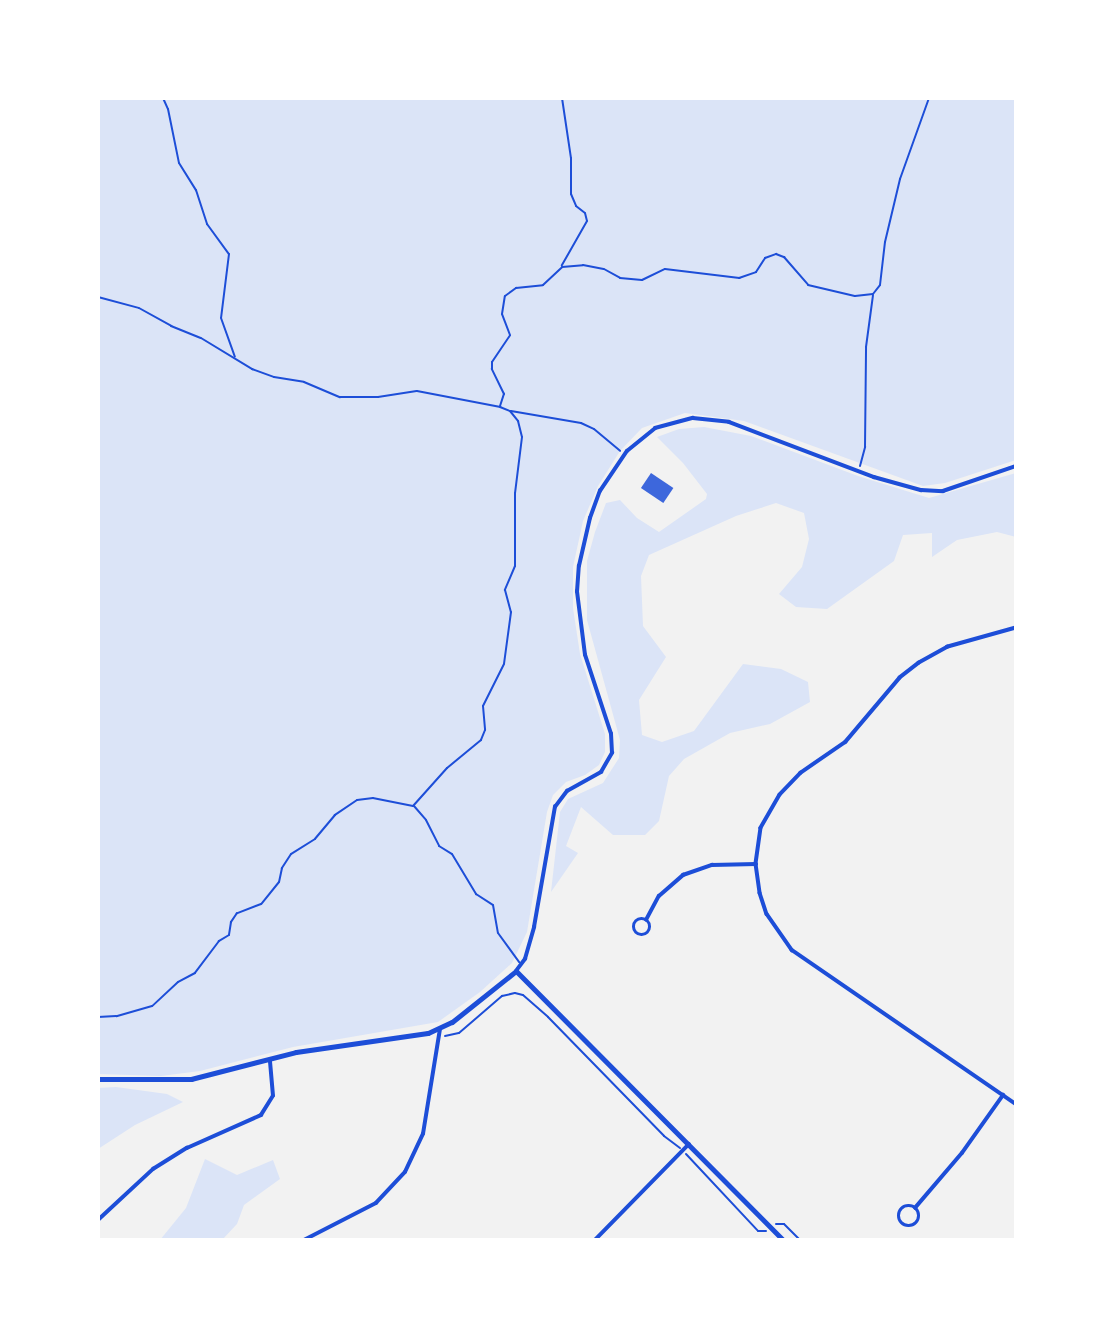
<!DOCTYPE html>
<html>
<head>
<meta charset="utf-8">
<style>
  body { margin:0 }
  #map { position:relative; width:1114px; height:1338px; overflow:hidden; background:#f2f2f2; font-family:"PT Sans",sans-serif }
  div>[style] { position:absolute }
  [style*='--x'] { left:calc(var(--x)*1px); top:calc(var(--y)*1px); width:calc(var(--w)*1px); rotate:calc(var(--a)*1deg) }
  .green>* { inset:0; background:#dbe4f7 }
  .building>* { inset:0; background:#3d67dc; transform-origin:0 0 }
  .path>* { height:2px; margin:-1px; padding:0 1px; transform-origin:1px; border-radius:1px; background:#1d4ed8 }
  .minor>* { height:3.5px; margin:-1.75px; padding:0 1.75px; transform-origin:1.75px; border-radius:1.75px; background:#1d4ed8 }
  .minor>.ring { margin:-1.75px; padding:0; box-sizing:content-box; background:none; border:3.5px solid #1d4ed8; border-radius:50% }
  .secondary>* { height:5px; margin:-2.5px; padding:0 2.5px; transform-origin:2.5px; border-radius:2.5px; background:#1d4ed8 }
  span { translate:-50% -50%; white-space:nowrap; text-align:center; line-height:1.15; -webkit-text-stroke:5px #fff; paint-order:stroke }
  .frame { position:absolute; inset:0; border:100px solid #fff; pointer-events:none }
</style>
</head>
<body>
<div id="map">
  <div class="green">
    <i style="clip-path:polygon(98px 98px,1016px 98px,1016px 460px,945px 483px,923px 486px,744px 421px,685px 413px,642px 428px,620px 451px,598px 486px,583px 521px,573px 567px,573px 608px,580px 654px,605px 734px,605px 752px,599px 765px,585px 775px,566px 782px,553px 795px,547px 812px,527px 932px,512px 963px,480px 992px,438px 1022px,293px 1047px,200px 1071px,161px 1076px,98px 1074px)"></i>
    <i style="clip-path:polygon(704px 427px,751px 436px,858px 476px,929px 498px,1016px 473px,1016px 537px,997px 532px,957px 540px,932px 557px,932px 533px,903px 535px,894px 561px,827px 609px,796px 607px,779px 594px,802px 567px,809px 539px,804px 513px,776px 503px,736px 516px,649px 555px,641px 576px,643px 626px,666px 657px,639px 700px,642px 735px,662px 742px,694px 731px,743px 664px,781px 669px,808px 682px,810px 702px,770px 724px,730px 733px,684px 759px,669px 776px,659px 821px,645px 835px,613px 835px,581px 807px,566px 846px,578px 853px,551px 892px,560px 812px,568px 799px,603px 783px,619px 758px,620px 740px,587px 620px,587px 561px,595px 532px,606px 503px,620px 500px,637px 518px,659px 532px,706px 499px,707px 494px,683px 463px,657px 437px,679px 429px)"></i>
    <i style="clip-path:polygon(116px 1087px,167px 1094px,183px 1102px,135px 1125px,98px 1149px,98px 1088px)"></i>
    <i style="clip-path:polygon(205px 1159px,237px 1175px,273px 1160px,280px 1179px,244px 1205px,237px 1224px,222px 1240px,160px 1240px,186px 1208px)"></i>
  </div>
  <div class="building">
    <i style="left:651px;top:473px;width:27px;height:18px;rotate:34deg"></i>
  </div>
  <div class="path">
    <i style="--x:163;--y:98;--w:12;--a:66"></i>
    <i style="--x:168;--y:109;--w:55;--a:78.5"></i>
    <i style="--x:179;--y:163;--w:32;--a:58"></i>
    <i style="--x:196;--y:190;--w:36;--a:72"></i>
    <i style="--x:207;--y:224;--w:37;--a:54"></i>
    <i style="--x:229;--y:254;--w:64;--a:97.1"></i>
    <i style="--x:221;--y:318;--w:41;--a:70.3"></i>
    <i style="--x:562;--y:98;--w:61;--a:81.5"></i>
    <i style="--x:571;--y:158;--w:36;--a:90"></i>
    <i style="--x:571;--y:194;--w:13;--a:67"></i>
    <i style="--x:576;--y:206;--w:11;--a:38"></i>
    <i style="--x:585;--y:213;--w:8;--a:76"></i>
    <i style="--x:587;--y:221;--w:51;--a:119.6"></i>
    <i style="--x:98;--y:297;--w:42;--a:15"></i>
    <i style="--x:139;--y:308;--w:37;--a:29"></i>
    <i style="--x:171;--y:326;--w:32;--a:22"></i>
    <i style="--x:201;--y:338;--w:60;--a:31.3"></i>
    <i style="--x:252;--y:369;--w:23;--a:20"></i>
    <i style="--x:274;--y:377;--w:30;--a:9"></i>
    <i style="--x:304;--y:382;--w:39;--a:23"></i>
    <i style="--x:340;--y:397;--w:38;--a:0"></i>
    <i style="--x:378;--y:397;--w:39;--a:-9"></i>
    <i style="--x:417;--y:391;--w:85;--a:10.9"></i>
    <i style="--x:500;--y:407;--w:11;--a:22"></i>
    <i style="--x:510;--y:411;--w:13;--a:51"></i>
    <i style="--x:518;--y:421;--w:16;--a:76"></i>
    <i style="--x:522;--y:437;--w:56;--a:97.1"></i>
    <i style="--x:515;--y:493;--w:73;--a:90"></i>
    <i style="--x:515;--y:566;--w:26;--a:113"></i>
    <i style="--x:505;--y:590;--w:23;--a:75"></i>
    <i style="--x:511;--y:612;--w:52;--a:97.7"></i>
    <i style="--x:504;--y:664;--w:47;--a:116.6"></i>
    <i style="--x:483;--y:706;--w:24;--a:85"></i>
    <i style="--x:485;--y:730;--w:11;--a:112"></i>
    <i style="--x:481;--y:740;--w:44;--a:140.5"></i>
    <i style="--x:447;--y:768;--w:51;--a:131.8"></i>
    <i style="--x:413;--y:806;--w:41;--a:-168.7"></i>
    <i style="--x:373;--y:798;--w:16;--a:173"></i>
    <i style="--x:357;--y:800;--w:27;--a:146"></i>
    <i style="--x:335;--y:815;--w:31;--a:130"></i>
    <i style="--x:315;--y:839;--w:28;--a:148"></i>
    <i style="--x:291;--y:854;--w:17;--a:123"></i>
    <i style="--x:282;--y:868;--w:14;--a:102"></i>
    <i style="--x:279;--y:882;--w:28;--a:129"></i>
    <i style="--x:261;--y:904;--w:26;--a:159"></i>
    <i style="--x:237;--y:913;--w:11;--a:124"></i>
    <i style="--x:231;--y:922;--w:13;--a:99"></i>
    <i style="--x:229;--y:935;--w:12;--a:149"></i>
    <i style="--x:219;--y:941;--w:40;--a:127"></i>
    <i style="--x:195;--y:973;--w:19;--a:152"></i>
    <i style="--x:178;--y:982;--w:35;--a:137"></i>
    <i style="--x:152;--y:1006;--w:37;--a:164"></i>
    <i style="--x:116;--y:1016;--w:18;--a:177"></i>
    <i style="--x:500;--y:406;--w:13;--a:-72"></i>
    <i style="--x:504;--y:394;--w:28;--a:-116"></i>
    <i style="--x:492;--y:369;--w:7;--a:-90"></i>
    <i style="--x:492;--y:362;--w:32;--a:-56"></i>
    <i style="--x:510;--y:335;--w:22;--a:-111"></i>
    <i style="--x:502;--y:314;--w:18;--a:-81"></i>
    <i style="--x:505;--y:296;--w:14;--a:-36"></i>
    <i style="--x:516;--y:288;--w:27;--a:-6"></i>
    <i style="--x:543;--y:285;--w:26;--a:-43"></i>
    <i style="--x:562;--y:267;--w:21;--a:-5"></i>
    <i style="--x:583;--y:265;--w:21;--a:11"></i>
    <i style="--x:604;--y:269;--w:18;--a:29"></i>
    <i style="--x:620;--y:278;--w:22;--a:5"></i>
    <i style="--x:642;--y:280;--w:25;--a:-26"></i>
    <i style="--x:665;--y:269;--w:75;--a:6.9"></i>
    <i style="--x:739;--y:278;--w:18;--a:-19"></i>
    <i style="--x:756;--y:272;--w:17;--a:-57"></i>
    <i style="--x:765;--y:258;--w:12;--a:-20"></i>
    <i style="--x:776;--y:254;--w:9;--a:21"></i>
    <i style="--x:784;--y:257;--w:37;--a:49"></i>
    <i style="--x:808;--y:285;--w:48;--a:13.2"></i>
    <i style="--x:855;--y:296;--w:18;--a:-6"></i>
    <i style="--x:873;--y:294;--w:11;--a:-52"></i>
    <i style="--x:880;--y:285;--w:43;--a:-83.4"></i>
    <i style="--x:885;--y:242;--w:65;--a:-76.6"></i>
    <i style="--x:900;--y:179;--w:86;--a:-70.3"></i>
    <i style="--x:511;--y:411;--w:71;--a:9.7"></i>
    <i style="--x:581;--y:423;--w:14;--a:25"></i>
    <i style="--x:594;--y:429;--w:34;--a:40"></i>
    <i style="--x:860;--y:466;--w:20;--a:-75"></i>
    <i style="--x:865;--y:447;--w:100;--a:-89.4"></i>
    <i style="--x:866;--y:347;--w:52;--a:-82.3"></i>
    <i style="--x:414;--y:806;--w:18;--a:49"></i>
    <i style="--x:426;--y:820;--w:29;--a:63"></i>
    <i style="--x:439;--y:846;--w:15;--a:32"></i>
    <i style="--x:452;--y:854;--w:47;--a:59"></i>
    <i style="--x:476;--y:894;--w:20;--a:33"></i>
    <i style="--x:493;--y:905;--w:28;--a:80"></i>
    <i style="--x:498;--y:933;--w:36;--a:54"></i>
    <i style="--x:445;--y:1036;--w:14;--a:-12"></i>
    <i style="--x:459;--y:1033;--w:57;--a:-40.7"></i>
    <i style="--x:502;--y:996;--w:13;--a:-13"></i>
    <i style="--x:515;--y:993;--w:8;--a:14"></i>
    <i style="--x:523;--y:995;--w:33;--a:41"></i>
    <i style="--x:548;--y:1017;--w:166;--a:45.7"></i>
    <i style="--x:664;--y:1136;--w:20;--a:37"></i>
    <i style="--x:686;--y:1154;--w:105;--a:46.9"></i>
    <i style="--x:758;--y:1231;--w:8;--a:0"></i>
    <i style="--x:776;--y:1224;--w:8;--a:0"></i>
    <i style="--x:784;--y:1224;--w:23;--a:45"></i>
  </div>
  <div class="minor">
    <i style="--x:1016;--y:628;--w:71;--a:164.4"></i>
    <i style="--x:948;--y:647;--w:33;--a:151"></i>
    <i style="--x:919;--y:663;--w:24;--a:142"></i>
    <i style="--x:900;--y:678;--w:84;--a:130.2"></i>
    <i style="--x:846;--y:742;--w:55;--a:145.4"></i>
    <i style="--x:801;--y:773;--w:30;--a:134"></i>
    <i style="--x:780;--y:795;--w:38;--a:120"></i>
    <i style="--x:761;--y:828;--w:36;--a:98"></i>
    <i style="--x:756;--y:864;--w:29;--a:82"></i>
    <i style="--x:760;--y:893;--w:22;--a:72"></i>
    <i style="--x:767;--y:914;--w:44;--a:55.2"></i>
    <i style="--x:792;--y:950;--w:272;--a:34.5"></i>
    <i class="ring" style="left:634px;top:919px;width:12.5px;height:12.5px"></i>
    <i style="--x:646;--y:920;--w:27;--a:-62"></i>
    <i style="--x:659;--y:896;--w:32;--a:-41"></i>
    <i style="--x:683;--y:875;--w:31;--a:-19"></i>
    <i style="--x:712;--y:865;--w:44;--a:-1.3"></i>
    <i style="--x:516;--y:971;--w:15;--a:-53"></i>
    <i style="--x:525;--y:959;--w:33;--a:-74"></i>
    <i style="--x:534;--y:927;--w:122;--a:-80.1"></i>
    <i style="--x:555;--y:807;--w:20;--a:-53"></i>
    <i style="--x:567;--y:791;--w:39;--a:-29"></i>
    <i style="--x:601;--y:772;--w:22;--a:-60"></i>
    <i style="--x:612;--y:753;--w:19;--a:-93"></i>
    <i style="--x:611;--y:734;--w:83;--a:-108.2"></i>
    <i style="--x:585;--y:655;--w:64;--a:-97.2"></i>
    <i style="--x:577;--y:592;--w:26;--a:-86"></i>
    <i style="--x:579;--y:566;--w:49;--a:-77.1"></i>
    <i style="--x:590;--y:518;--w:29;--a:-70"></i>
    <i style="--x:600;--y:491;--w:48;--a:-56"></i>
    <i style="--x:627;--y:451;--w:36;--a:-39"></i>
    <i style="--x:655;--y:428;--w:39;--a:-15"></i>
    <i style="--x:693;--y:418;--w:36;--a:6"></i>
    <i style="--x:729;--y:422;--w:155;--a:20.8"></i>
    <i style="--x:874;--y:477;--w:49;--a:15.5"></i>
    <i style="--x:921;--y:490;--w:22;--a:3"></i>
    <i style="--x:943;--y:491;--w:77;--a:-18.9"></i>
    <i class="ring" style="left:899px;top:1206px;width:16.5px;height:16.5px"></i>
    <i style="--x:915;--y:1208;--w:72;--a:-49.5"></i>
    <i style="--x:962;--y:1153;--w:71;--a:-54.7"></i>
    <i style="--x:98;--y:1220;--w:75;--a:-42.8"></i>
    <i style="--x:153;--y:1169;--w:40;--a:-32"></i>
    <i style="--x:187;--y:1148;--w:81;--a:-24"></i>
    <i style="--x:261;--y:1115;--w:22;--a:-58"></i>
    <i style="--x:273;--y:1096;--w:36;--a:-95"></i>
    <i style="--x:304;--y:1240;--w:81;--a:-27.2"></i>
    <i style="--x:376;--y:1203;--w:42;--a:-46.9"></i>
    <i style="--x:405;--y:1172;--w:42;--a:-64.7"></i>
    <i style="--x:423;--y:1134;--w:106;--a:-80.8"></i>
    <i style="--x:595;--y:1240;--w:134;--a:-45.6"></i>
  </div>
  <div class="secondary">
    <i style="--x:98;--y:1079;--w:93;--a:0"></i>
    <i style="--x:191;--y:1079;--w:108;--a:-14.4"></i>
    <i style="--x:296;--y:1052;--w:133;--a:-8.2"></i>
    <i style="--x:428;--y:1033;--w:26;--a:-25"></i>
    <i style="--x:452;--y:1022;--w:82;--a:-38.6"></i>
    <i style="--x:516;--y:971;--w:379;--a:45.2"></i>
  </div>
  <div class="frame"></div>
</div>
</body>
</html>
